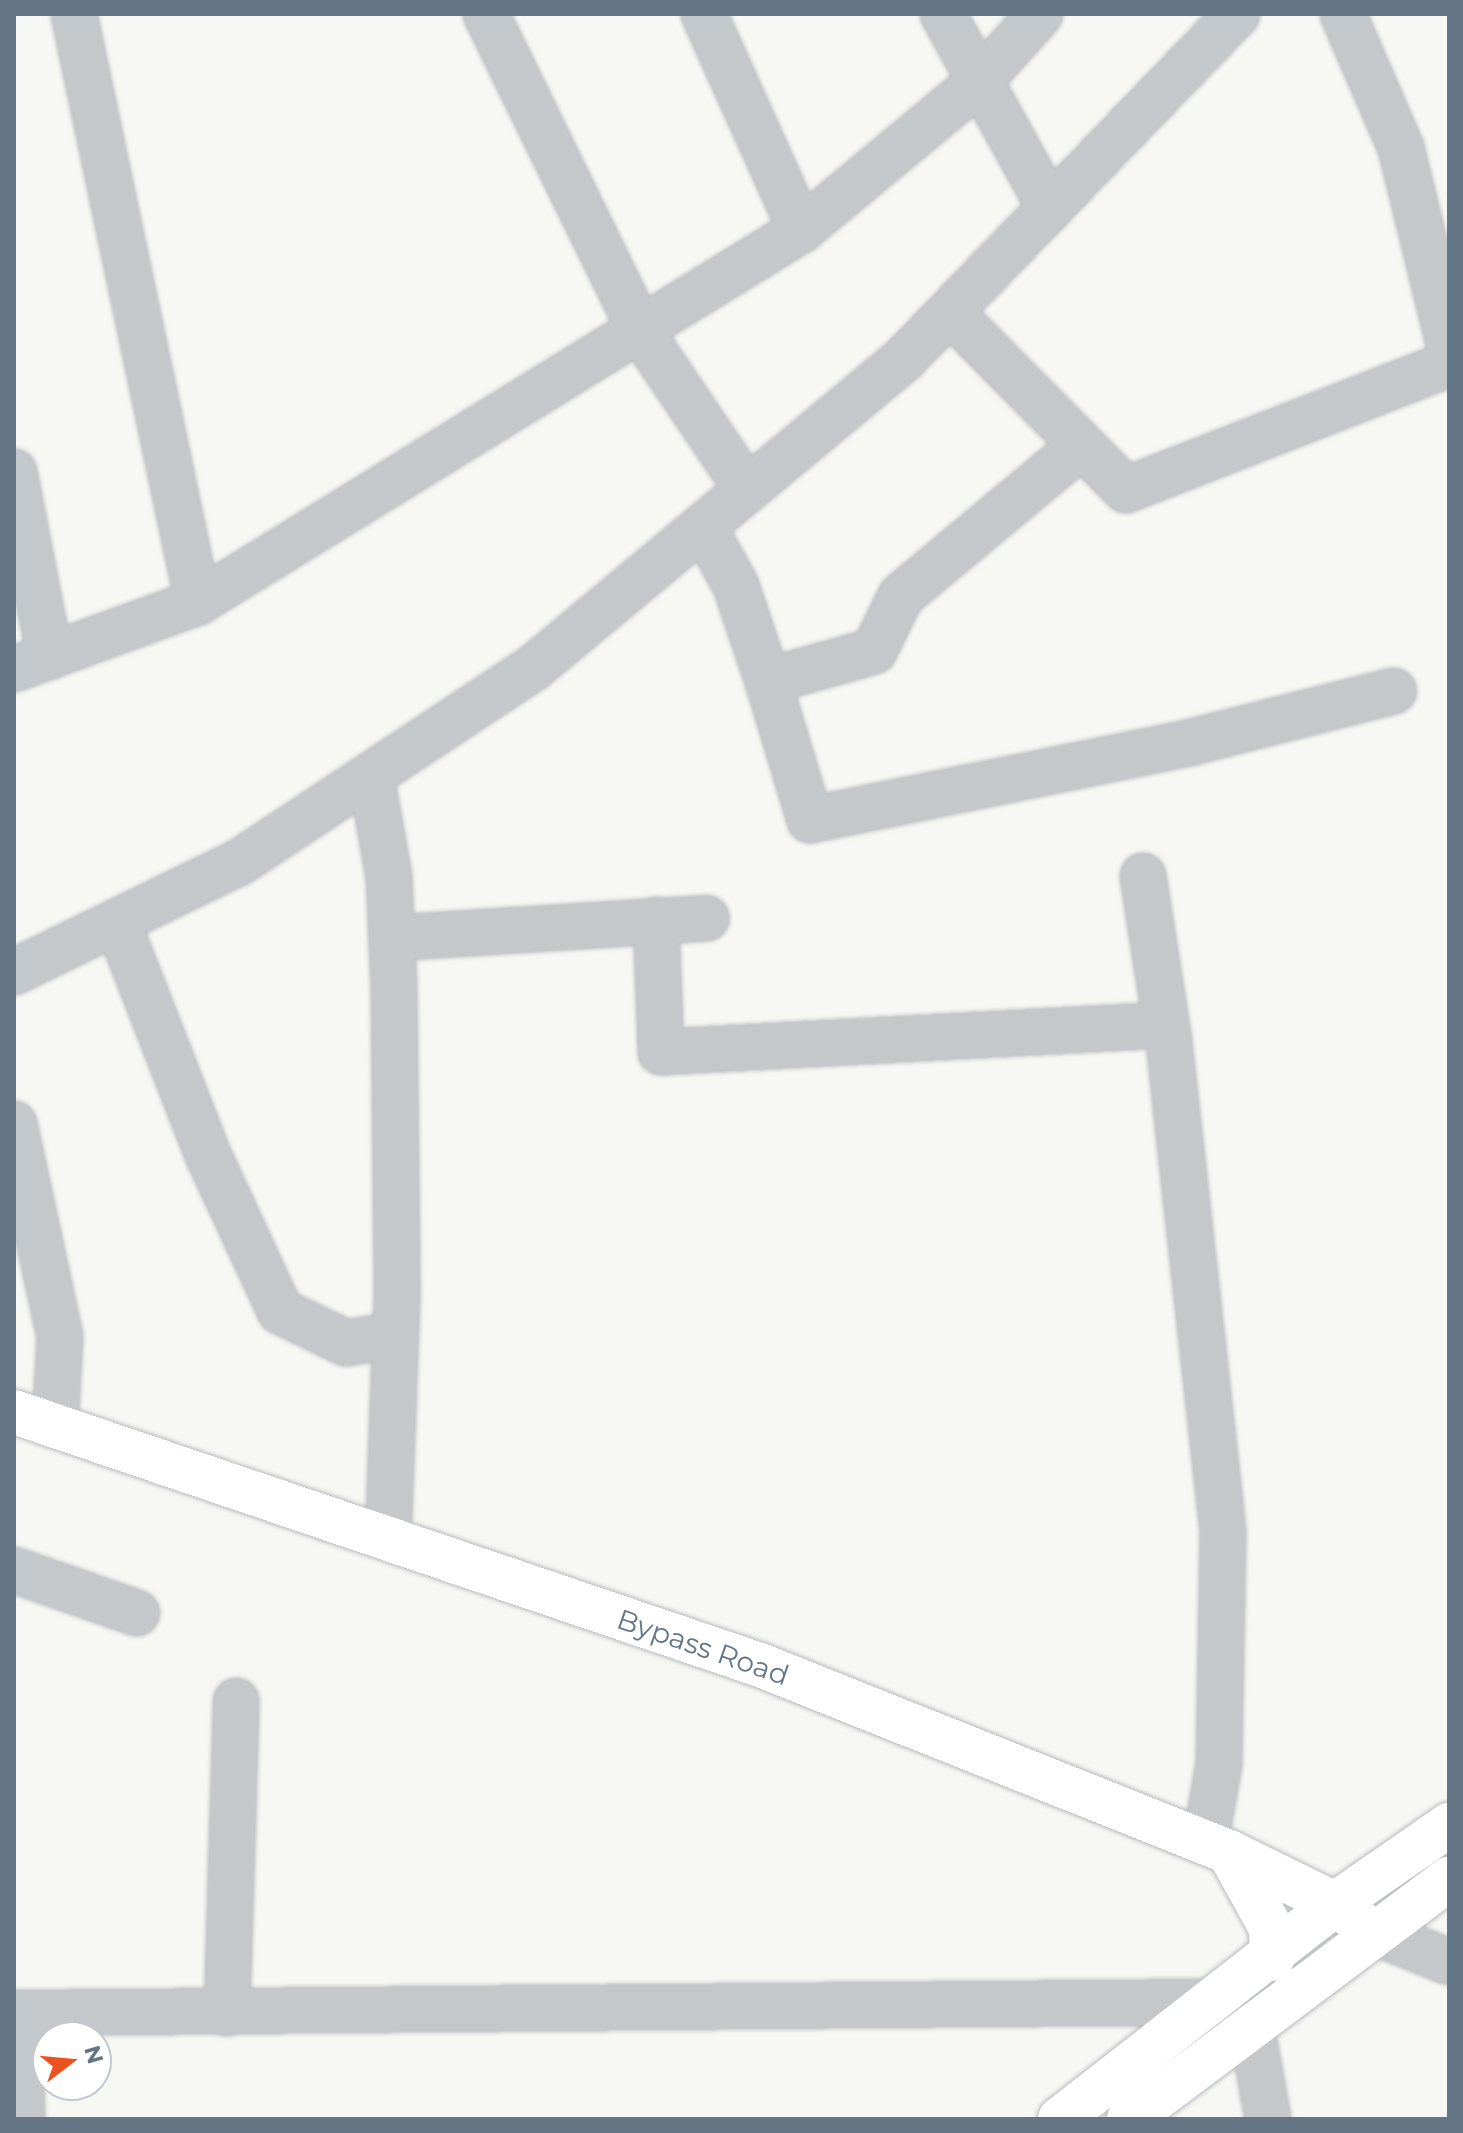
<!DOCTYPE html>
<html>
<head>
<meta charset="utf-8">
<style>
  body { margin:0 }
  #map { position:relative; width:1463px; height:2133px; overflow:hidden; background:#f7f7f3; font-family:Montserrat,sans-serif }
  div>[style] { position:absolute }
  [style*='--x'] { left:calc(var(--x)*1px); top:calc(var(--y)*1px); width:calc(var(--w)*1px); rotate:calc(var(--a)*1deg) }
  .roads { filter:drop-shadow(0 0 2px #b7bbbf) drop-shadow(0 0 2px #b7bbbf) }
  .minor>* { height:44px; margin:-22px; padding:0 22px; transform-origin:22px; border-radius:22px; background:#c4c8cb }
  .major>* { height:44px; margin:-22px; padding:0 22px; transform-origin:22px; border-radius:22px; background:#fff }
  .highway>* { height:44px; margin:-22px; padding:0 22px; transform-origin:22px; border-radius:22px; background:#fff }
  span { translate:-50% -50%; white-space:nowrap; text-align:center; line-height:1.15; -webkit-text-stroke:8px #fff; paint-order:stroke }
  .street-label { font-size:28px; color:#647686 }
  .frame { position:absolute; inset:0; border:16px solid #647686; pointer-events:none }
  .north { position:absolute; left:32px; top:2021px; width:80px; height:80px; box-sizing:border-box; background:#fff; border:2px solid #c1c8cf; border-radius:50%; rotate:74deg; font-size:22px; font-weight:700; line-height:32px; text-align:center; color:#647686 }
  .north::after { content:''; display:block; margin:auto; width:28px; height:36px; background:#eb521f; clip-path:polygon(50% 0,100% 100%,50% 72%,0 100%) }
</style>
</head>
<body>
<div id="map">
  <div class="roads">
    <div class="minor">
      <i style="--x:74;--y:14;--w:601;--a:78.09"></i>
      <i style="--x:486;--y:14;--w:354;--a:64"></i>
      <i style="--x:641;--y:332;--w:189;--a:56"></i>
      <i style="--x:704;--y:14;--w:237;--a:65.8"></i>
      <i style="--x:943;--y:14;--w:222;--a:61.1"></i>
      <i style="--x:1343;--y:14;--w:146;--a:66.6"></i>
      <i style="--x:1401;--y:148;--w:201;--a:76.2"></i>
      <i style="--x:950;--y:312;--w:250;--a:45.3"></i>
      <i style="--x:1126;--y:490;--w:347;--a:-21.3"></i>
      <i style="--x:14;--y:472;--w:188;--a:79"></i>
      <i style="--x:703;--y:526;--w:68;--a:61.2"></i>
      <i style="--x:736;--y:586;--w:100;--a:71.4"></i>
      <i style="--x:768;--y:681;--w:110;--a:-15.8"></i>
      <i style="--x:874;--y:651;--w:61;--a:-63.9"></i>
      <i style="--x:901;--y:596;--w:234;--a:-39.8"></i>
      <i style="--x:14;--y:669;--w:196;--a:-20"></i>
      <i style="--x:198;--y:602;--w:709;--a:-31.67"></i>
      <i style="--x:801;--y:230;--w:229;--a:-39.7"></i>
      <i style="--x:977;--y:84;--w:94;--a:-48"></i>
      <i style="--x:768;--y:681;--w:145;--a:73.2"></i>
      <i style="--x:810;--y:820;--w:390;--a:-11.5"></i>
      <i style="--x:1192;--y:742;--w:208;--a:-14.2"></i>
      <i style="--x:371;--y:776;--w:103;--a:79.9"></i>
      <i style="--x:389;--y:877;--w:110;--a:87.4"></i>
      <i style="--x:394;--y:987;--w:311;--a:89.4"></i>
      <i style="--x:397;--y:1298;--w:240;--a:92.1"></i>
      <i style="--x:1143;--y:876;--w:168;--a:81.1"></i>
      <i style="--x:1169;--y:1042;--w:492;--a:83.7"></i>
      <i style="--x:1223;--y:1531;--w:233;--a:91"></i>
      <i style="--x:1219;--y:1764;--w:80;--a:100"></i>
      <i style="--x:656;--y:920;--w:132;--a:87.8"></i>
      <i style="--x:661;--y:1052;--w:506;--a:-3.06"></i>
      <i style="--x:118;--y:924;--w:250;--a:68.7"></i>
      <i style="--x:209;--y:1157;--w:170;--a:65.2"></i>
      <i style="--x:280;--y:1311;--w:73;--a:25.9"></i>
      <i style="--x:346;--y:1343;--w:50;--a:-9.3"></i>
      <i style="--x:392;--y:938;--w:315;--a:-3.6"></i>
      <i style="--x:14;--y:972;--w:251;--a:-26"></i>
      <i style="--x:240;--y:862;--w:350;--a:-33.5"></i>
      <i style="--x:532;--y:669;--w:484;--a:-39.8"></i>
      <i style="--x:904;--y:359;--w:479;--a:-46"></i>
      <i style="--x:14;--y:1124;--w:218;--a:77.8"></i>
      <i style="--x:60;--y:1337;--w:89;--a:93.2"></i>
      <i style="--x:14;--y:1570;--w:130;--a:19.3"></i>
      <i style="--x:1372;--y:1931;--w:83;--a:21.9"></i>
      <i style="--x:14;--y:2013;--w:1200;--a:-0.53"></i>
      <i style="--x:19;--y:2013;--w:106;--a:88.4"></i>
      <i style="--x:227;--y:2013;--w:312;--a:-88.3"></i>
      <i style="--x:1251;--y:2025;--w:96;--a:79.7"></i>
    </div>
    <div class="major">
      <i style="--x:14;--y:1412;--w:788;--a:18.73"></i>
      <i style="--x:760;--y:1665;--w:505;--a:21.74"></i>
      <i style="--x:1229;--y:1852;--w:118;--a:26.1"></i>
      <i style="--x:1335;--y:1904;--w:46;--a:36.1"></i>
    </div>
    <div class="highway">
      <i style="--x:1229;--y:1852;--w:87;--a:61.1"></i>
      <i style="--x:1271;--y:1928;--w:31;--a:88"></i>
      <i style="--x:1060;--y:2119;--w:349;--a:-38"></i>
      <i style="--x:1335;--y:1904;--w:139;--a:-34.7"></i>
      <i style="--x:1129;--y:2119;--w:400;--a:-36.9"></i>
    </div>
  </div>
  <div class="street-label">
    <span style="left:703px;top:1647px;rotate:19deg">Bypass Road</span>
  </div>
  <div class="frame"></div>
  <div class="north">N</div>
</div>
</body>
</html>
